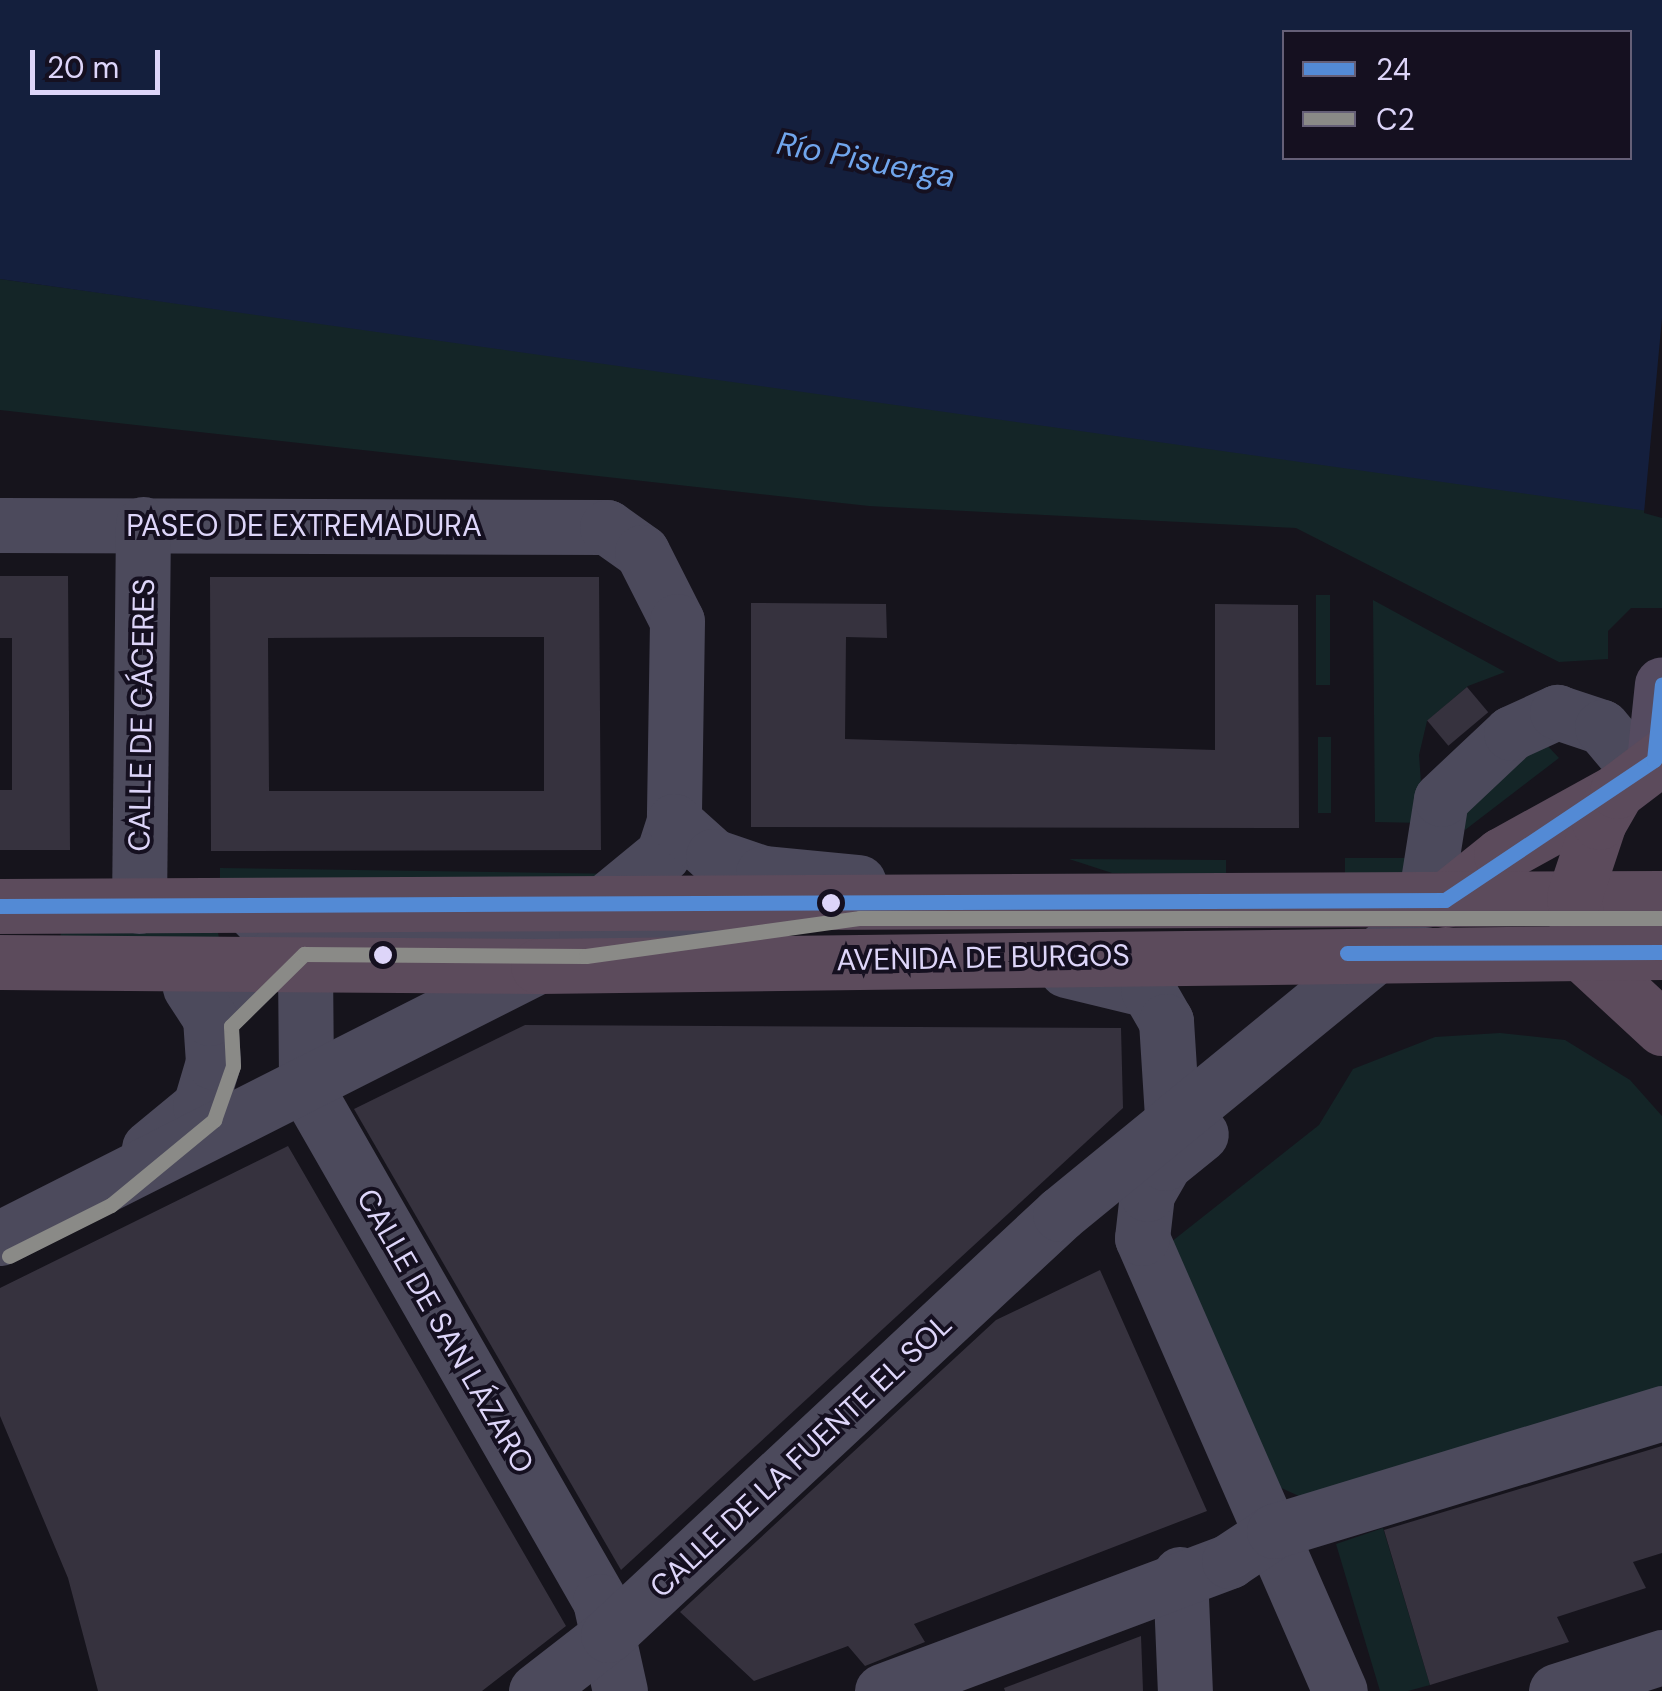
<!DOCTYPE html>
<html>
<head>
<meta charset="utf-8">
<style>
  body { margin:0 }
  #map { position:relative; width:1662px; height:1691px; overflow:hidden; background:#16141c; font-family:"DM Sans",sans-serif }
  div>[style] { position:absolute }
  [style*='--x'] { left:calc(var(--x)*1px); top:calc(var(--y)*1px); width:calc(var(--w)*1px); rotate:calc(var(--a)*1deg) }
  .green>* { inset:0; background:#142527; transform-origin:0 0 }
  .water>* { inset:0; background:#141f3d }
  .pier>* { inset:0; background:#16141c }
  .building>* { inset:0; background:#36323e; transform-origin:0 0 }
  .minor>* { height:55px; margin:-27.5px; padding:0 27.5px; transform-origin:27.5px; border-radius:27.5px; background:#4c4a5c }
  .major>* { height:55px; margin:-27.5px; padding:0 27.5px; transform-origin:27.5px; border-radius:27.5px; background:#554b60 }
  .highway>* { height:55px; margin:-27.5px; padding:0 27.5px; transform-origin:27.5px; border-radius:27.5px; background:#5c4b5c }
  .bus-1>* { height:15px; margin:-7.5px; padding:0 7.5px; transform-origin:7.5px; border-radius:7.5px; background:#538ad5 }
  .bus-2>* { height:15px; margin:-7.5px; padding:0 7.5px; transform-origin:7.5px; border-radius:7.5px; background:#8a8a87 }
  .dots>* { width:28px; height:28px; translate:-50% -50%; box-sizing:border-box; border:5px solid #151020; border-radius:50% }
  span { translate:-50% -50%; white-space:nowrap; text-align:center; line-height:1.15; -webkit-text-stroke:8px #151020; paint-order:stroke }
  .street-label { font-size:30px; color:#ddd5f9 }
  .water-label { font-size:32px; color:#70a5ec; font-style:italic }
  .legend { position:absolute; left:1282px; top:30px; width:350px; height:130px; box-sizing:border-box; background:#151020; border:2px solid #655f77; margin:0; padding:12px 18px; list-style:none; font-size:30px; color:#ddd5f9 }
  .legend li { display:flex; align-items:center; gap:20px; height:50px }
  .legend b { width:50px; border:2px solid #655f77 }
  .scale { position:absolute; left:30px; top:50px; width:130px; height:45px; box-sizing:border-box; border:5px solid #ddd5f9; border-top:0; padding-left:12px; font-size:30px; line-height:35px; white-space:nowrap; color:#ddd5f9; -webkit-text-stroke:8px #151020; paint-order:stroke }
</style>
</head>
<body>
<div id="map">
  <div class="green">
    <i style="clip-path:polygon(0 279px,1623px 502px,1662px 513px,1662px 608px,1631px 608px,1608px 631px,1608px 659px,1559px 662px,1296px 528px,869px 506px,0 410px)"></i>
    <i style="left:1316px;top:595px;width:14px;height:90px"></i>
    <i style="clip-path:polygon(1373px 600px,1505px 672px,1468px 686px,1427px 721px,1419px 755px,1424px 823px,1375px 822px)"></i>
    <i style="left:1318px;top:737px;width:13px;height:76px"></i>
    <i style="clip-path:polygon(1544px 742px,1559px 758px,1465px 830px,1456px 816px)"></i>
    <i style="left:1345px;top:858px;width:73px;height:15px"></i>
    <i style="clip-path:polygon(1069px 859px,1226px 860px,1226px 874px,1112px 873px)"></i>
    <i style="clip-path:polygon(220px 868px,624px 874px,605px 887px,220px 883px)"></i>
    <i style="clip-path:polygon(62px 929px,218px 932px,219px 939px,59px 941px)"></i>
    <i style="clip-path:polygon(1500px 1033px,1565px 1040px,1630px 1080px,1662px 1116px,1662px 1395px,1301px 1497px,1266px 1481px,1166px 1246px,1319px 1125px,1353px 1069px,1435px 1037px)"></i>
    <i style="clip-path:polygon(1383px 1528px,1430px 1685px,1408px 1691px,1380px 1691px,1336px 1544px)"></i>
  </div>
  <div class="water">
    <i style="clip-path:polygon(evenodd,0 0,1662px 0,1662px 513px,0 279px,0 0,1284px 32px,1630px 32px,1630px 158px,1284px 158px,1284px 32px)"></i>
  </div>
  <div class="pier">
    <i style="clip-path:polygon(1662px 318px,1662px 518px,1644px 513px)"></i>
  </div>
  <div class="building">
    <i style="clip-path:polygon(0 576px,68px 576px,70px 850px,0 850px,0 790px,12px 790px,12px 638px,0 638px)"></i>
    <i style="clip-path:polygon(evenodd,210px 577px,599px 577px,601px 850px,211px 851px,210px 577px,465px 637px,544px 637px,544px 791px,269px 791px,268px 638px,465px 637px)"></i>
    <i style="clip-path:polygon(751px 603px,886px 604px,887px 638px,846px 637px,845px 739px,1215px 750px,1215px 604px,1298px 605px,1299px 828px,751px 827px)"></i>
    <i style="left:1467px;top:687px;width:33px;height:52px;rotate:50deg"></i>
    <i style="clip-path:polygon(525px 1025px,1121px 1028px,1123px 1108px,621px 1570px,354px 1109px)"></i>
    <i style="clip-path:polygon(288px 1146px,566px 1626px,482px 1691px,98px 1691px,68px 1578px,0 1416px,0 1288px)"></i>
    <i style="clip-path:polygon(1100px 1270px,1207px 1511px,914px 1624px,925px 1642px,865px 1666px,848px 1646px,754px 1681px,680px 1612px,996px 1320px)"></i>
    <i style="clip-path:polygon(1662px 1446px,1662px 1553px,1633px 1562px,1646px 1588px,1557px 1617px,1569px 1642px,1430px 1685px,1384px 1530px)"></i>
    <i style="clip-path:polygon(1141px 1636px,1143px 1691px,1005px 1691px,1004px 1688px)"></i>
  </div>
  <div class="minor">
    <i style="--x:0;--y:525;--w:607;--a:0.19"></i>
    <i style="--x:607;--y:527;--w:43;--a:35.5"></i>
    <i style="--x:642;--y:552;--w:77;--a:63.1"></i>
    <i style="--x:677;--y:621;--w:200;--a:90.9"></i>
    <i style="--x:674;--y:821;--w:35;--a:108"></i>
    <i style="--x:663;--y:854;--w:72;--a:140.6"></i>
    <i style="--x:674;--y:821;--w:52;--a:41.9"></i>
    <i style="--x:713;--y:856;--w:53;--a:18.8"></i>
    <i style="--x:763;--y:873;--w:96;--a:5.4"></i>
    <i style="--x:1425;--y:900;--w:102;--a:-81"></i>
    <i style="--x:1441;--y:799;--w:96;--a:-43.3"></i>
    <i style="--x:1511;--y:733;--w:51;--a:-24.5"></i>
    <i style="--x:1557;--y:712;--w:47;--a:18.4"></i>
    <i style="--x:1602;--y:727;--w:56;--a:50.1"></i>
    <i style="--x:139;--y:906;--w:382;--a:-89.4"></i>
    <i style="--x:248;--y:906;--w:81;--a:45.5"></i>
    <i style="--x:305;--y:964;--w:124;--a:89.5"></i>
    <i style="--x:306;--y:1088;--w:591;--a:60.18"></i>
    <i style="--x:600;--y:1601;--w:92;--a:77.5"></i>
    <i style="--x:1066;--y:970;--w:84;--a:13.7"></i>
    <i style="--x:1148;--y:990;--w:36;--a:60"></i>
    <i style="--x:1166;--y:1021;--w:96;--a:86.4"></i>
    <i style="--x:210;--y:1018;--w:120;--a:-44.3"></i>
    <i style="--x:296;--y:934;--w:290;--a:0.4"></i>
    <i style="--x:586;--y:936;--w:146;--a:-6.7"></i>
    <i style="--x:149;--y:1148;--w:66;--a:-39.5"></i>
    <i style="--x:200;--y:1106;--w:46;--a:-73.5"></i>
    <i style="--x:213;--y:1062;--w:44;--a:-93.9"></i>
    <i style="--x:210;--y:1018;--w:37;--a:-123"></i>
    <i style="--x:0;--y:1238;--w:603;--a:-26.82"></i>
    <i style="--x:1142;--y:1238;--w:494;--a:66.4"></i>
    <i style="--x:1142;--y:1238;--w:44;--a:-83.5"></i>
    <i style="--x:1147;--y:1194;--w:36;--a:-60"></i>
    <i style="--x:1165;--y:1163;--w:46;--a:-38.9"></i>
    <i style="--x:1180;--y:1574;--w:117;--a:87.6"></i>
    <i style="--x:536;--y:1691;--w:91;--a:-37.9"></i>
    <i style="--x:608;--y:1635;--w:618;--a:-42.97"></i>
    <i style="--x:1060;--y:1214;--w:438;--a:-39.3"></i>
    <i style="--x:882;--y:1691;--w:371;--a:-20.5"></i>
    <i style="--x:1229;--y:1561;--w:54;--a:-33.7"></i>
    <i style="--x:1274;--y:1531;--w:406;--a:-16.9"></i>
    <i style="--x:1556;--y:1691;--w:111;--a:-17.8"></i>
  </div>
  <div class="major">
    <i style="--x:1654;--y:760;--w:76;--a:-84"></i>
  </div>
  <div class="highway">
    <i style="--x:1445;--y:900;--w:72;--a:-38.8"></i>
    <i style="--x:1501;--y:855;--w:132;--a:-28.9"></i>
    <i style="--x:0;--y:906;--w:1662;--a:-0.28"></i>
    <i style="--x:1577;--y:929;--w:32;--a:-95"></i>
    <i style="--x:1574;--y:897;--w:79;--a:-71.6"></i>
    <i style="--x:1599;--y:822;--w:36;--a:-60"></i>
    <i style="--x:1617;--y:791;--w:56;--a:-37.1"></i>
    <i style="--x:1580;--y:952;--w:112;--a:42.8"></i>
    <i style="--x:0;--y:962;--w:538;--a:0.43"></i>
    <i style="--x:538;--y:966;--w:1124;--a:-0.71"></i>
  </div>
  <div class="bus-1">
    <i style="--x:0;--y:906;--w:1445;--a:-0.24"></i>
    <i style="--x:1445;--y:900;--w:252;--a:-33.8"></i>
    <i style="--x:1654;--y:760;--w:76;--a:-84"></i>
    <i style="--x:1347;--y:953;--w:315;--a:-0.2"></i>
  </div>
  <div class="bus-2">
    <i style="--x:9;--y:1256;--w:114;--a:-26.6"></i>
    <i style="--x:111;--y:1205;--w:134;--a:-39.5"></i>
    <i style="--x:214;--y:1120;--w:57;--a:-70.6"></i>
    <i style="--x:233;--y:1066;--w:40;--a:-92.9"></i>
    <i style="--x:231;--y:1026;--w:103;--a:-44.6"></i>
    <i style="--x:304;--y:954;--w:282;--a:0.4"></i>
    <i style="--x:586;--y:956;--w:277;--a:-7.9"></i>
    <i style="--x:860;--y:918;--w:802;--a:0"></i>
  </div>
  <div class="dots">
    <i style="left:831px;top:903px;background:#ddd5f9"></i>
    <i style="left:383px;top:955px;background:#ddd5f9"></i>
  </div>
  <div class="street-label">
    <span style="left:304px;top:526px">PASEO DE EXTREMADURA</span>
    <span style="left:142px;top:715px;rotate:-89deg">CALLE DE CÁCERES</span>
    <span style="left:983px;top:958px;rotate:-1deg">AVENIDA DE BURGOS</span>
    <span style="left:445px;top:1331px;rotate:60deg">CALLE DE SAN LÁZARO</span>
    <span style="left:801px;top:1456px;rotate:-43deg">CALLE DE LA FUENTE EL SOL</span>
  </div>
  <div class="water-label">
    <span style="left:866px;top:160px;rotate:11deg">Río Pisuerga</span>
  </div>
  <ul class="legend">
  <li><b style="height:12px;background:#538ad5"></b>24</li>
  <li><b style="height:12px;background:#8a8a87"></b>C2</li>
  </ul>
  <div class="scale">20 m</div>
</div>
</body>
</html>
